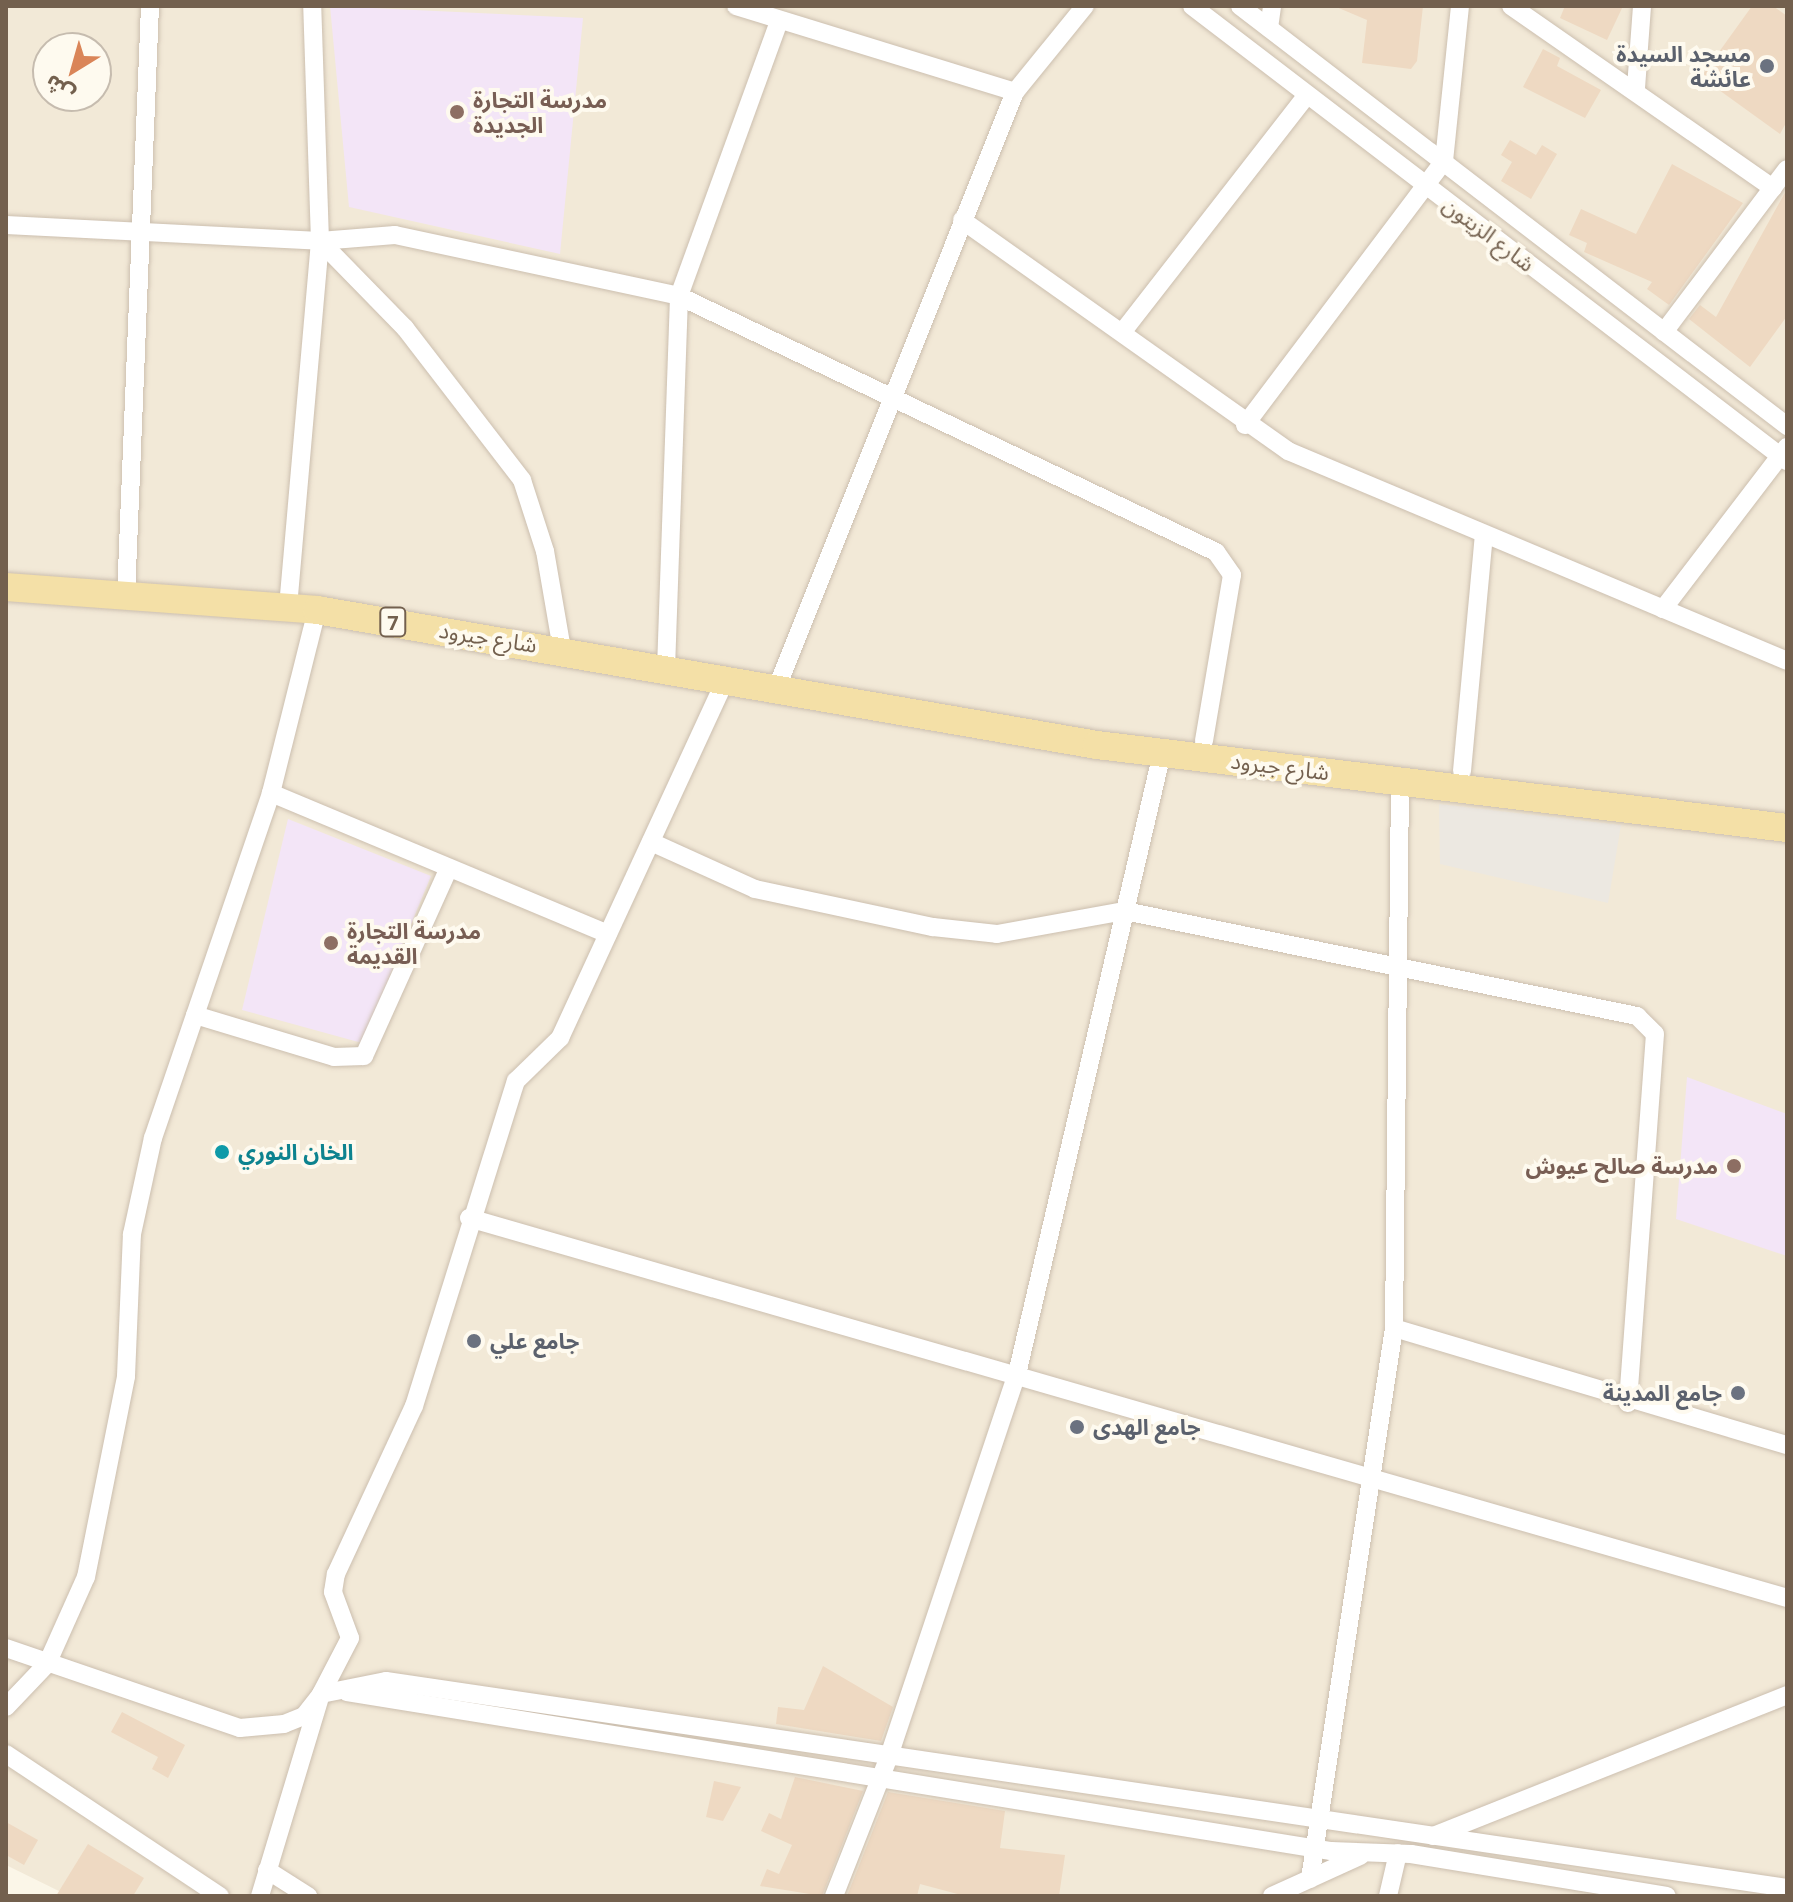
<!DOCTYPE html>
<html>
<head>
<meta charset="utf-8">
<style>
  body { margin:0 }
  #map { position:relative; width:1793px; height:1902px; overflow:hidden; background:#fbf6e8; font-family:"Open Sans","Noto Sans Arabic",sans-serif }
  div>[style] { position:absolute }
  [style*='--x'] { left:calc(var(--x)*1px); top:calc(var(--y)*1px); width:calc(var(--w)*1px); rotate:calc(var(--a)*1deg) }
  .residential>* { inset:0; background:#f2e9d7 }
  .industrial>* { inset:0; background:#ece8e1 }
  .education>* { inset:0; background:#f3e5f7 }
  .building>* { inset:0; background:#eed9c2 }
  .roads { filter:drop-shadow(0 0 2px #ccbfaf) drop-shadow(0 0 2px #ccbfaf) }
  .minor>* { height:18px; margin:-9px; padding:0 9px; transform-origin:9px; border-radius:9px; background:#fff }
  .primary>* { height:28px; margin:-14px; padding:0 14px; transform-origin:14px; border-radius:14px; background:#f4e0a7 }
  .dots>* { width:22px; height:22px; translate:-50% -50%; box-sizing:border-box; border:4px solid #fefaef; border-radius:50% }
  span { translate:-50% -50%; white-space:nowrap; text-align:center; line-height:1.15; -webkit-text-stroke:8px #fefaef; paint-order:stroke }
  .shield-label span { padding:2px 6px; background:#fefaef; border:2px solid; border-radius:6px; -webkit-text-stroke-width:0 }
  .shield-label { font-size:20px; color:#73604e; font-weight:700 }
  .worship-label { font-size:22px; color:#5b616d; font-weight:700 }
  .right { translate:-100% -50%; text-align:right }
  .left { translate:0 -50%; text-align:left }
  .education-label { font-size:22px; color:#785e54; font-weight:700 }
  .street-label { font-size:22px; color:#73604e }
  .culture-label { font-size:22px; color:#0d838f; font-weight:700 }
  .frame { position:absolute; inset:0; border:8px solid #73604e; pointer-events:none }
  .north { position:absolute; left:32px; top:32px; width:80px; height:80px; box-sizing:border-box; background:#fefaef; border:2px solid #c6bcaf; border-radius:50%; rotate:217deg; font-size:22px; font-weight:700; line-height:32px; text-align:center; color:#73604e }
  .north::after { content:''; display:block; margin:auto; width:28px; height:36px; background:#da8558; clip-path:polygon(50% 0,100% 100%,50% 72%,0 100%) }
</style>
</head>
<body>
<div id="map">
  <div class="residential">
    <i style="clip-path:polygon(evenodd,6px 6px,1787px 6px,1787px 1896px,69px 1896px,6px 1865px,6px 6px,48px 48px,96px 48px,96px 96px,48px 96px,48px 48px)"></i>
  </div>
  <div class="industrial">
    <i style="clip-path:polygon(1439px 804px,1621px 825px,1608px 903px,1440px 864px)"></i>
  </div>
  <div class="education">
    <i style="clip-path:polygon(330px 6px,583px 18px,560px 254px,349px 207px)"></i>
    <i style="clip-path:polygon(288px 819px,431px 876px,362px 1043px,242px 1010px)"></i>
    <i style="clip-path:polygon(1687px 1077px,1787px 1114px,1787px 1256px,1676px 1219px)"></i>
  </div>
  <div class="building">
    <i style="clip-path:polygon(1334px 6px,1423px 6px,1417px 61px,1411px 69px,1362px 63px,1367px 20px)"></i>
    <i style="clip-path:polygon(1565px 6px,1623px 6px,1607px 40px,1560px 18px)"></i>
    <i style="clip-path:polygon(1752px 6px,1773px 6px,1787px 16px,1787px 121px,1780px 134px,1701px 77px)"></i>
    <i style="clip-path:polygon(1543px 49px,1560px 58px,1557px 66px,1601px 90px,1585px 118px,1523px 87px)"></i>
    <i style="clip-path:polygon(1510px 140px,1536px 155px,1542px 145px,1557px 154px,1531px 199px,1501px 181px,1512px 162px,1501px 155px)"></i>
    <i style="clip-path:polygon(1672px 164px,1743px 203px,1669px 305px,1647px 289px,1652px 282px,1584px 252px,1587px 243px,1569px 235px,1581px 209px,1636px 234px)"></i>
    <i style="clip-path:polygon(1787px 189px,1787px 316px,1750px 367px,1689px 319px,1700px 305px,1716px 317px)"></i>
    <i style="clip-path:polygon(823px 1666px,893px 1707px,881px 1741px,776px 1724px,778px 1707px,804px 1710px)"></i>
    <i style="clip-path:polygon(122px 1712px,185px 1745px,168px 1778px,152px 1769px,158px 1757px,111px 1732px)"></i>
    <i style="clip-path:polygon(795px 1777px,863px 1791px,822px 1896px,760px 1886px,767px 1869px,779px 1874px,792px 1845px,761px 1831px,769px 1813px,781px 1819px)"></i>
    <i style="clip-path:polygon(714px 1781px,741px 1787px,723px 1821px,706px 1817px)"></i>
    <i style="clip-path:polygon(888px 1792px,1005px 1811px,1000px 1848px,1065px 1855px,1059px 1896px,965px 1896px,920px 1884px,917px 1896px,847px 1896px)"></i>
    <i style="clip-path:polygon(6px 1822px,38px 1840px,24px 1865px,6px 1855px)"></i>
    <i style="clip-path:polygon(88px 1844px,144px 1878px,133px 1896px,56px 1896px)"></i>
  </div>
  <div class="roads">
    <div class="minor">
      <i style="--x:736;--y:6;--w:292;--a:17.1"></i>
      <i style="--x:1192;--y:6;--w:749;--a:37.41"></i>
      <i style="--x:1240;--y:6;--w:690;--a:37.52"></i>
      <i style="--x:1511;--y:6;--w:319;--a:34.8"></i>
      <i style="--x:1269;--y:28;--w:22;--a:-82"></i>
      <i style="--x:1636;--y:88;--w:82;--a:-85.8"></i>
      <i style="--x:962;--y:220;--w:400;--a:35.3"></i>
      <i style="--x:1288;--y:451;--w:541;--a:22.82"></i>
      <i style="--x:6;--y:225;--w:314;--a:2.9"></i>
      <i style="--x:320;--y:241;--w:75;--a:-4.6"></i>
      <i style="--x:395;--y:235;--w:290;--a:12.1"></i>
      <i style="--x:679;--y:296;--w:595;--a:25.49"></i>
      <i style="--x:1216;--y:552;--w:28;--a:55"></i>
      <i style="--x:1232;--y:575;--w:168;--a:99.6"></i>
      <i style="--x:320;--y:241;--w:122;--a:45.7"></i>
      <i style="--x:405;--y:328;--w:192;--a:52.4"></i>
      <i style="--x:522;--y:480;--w:75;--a:72.1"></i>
      <i style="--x:545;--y:551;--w:99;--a:80.2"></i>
      <i style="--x:1124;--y:330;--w:298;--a:-52.1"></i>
      <i style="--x:1664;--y:332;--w:204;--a:-53"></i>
      <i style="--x:1245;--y:425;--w:331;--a:-53"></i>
      <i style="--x:1444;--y:161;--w:156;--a:-84.1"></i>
      <i style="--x:126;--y:596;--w:590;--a:-87.67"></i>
      <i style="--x:288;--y:607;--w:367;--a:-85"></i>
      <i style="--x:320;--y:241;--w:235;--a:-91.9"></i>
      <i style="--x:1663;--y:609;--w:204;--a:-52.6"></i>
      <i style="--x:666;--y:669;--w:373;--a:-88"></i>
      <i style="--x:679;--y:296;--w:293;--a:-70"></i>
      <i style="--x:776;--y:690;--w:644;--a:-68.22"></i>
      <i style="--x:1015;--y:92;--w:111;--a:-50.9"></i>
      <i style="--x:1462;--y:771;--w:236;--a:-84.7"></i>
      <i style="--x:271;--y:793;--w:365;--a:22.7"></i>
      <i style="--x:651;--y:842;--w:114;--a:24.3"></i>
      <i style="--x:755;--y:889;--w:182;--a:12.1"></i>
      <i style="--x:933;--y:927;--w:64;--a:6.2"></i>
      <i style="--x:997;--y:934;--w:130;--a:-10.2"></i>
      <i style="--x:1125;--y:911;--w:523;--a:11.59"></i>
      <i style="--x:1637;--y:1016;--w:25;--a:45"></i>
      <i style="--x:1655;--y:1034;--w:370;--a:94.2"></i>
      <i style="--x:195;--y:1015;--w:145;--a:16.8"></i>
      <i style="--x:334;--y:1057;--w:30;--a:-2"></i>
      <i style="--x:364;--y:1056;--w:206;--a:-65.7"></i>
      <i style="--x:469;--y:1218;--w:1372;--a:16.08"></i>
      <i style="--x:1394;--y:1328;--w:410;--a:16.6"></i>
      <i style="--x:6;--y:1648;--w:247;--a:18.9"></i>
      <i style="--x:240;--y:1728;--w:44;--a:-5.2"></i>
      <i style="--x:284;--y:1724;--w:22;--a:-22"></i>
      <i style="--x:304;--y:1716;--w:28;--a:-52"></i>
      <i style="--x:321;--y:1694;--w:66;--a:-11.3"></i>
      <i style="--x:386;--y:1681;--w:1416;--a:8.4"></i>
      <i style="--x:347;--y:1692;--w:997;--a:9.18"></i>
      <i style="--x:1331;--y:1851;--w:80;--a:2.1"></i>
      <i style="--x:1411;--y:1854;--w:259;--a:9.3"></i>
      <i style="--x:6;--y:1707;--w:59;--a:-46.4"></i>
      <i style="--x:47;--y:1664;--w:95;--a:-65.9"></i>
      <i style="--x:86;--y:1577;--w:205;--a:-78.7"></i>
      <i style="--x:126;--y:1376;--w:142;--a:-87.6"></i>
      <i style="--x:132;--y:1234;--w:98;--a:-77.7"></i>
      <i style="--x:153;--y:1138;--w:365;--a:-71.1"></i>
      <i style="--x:271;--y:793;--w:189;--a:-75.9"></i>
      <i style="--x:6;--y:1754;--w:257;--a:33.6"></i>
      <i style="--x:1433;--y:1836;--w:381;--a:-21.7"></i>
      <i style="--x:267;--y:1870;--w:49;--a:32.4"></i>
      <i style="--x:1310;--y:1879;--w:557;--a:-81.33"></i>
      <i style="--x:1394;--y:1328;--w:548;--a:-89.37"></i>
      <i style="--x:260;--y:1896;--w:211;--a:-73.2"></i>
      <i style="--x:321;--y:1694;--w:63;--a:-62.6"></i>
      <i style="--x:350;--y:1638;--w:49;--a:-110.3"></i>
      <i style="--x:333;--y:1592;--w:18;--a:-81"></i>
      <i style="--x:336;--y:1574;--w:185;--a:-65.1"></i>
      <i style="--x:414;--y:1406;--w:341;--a:-72.6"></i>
      <i style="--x:516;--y:1081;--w:62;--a:-44.3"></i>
      <i style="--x:560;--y:1038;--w:393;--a:-65.2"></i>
      <i style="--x:834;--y:1896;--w:147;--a:-68.5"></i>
      <i style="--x:888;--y:1759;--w:406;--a:-71.5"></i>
      <i style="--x:1017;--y:1374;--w:638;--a:-76.86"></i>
      <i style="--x:1272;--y:1896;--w:97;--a:-24.4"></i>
      <i style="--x:1388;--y:1896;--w:44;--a:-76.9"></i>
    </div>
    <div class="primary">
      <i style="--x:6;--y:587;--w:312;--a:4.2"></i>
      <i style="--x:317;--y:610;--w:792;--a:9.82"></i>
      <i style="--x:1097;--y:745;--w:695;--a:6.86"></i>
    </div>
  </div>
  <div class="dots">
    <i style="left:1767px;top:66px;background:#6b7280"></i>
    <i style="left:457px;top:112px;background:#8d6e63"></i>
    <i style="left:331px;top:943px;background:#8d6e63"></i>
    <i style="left:222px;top:1152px;background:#0f9aa8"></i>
    <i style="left:1734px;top:1166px;background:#8d6e63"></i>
    <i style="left:474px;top:1341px;background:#6b7280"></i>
    <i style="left:1738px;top:1393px;background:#6b7280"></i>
    <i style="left:1077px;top:1427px;background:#6b7280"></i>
  </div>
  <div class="shield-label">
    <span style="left:393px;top:622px">7</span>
  </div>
  <div class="worship-label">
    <span class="right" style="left:1751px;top:66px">مسجد السيدة<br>عائشة</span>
    <span class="left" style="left:490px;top:1341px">جامع علي</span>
    <span class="right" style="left:1722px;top:1393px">جامع المدينة</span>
    <span class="left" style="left:1093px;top:1427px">جامع الهدى</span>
  </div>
  <div class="education-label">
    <span class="left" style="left:473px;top:112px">مدرسة التجارة<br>الجديدة</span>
    <span class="left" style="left:347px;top:943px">مدرسة التجارة<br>القديمة</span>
    <span class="right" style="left:1718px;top:1166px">مدرسة صالح عيوش</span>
  </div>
  <div class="street-label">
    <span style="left:1489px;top:234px;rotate:37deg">شارع الزيتون</span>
    <span style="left:488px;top:637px;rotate:9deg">شارع جيرود</span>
    <span style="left:1280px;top:766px;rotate:7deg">شارع جيرود</span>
  </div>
  <div class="culture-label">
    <span class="left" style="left:238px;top:1152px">الخان النوري</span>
  </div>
  <div class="frame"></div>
  <div class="north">ش</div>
</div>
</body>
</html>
